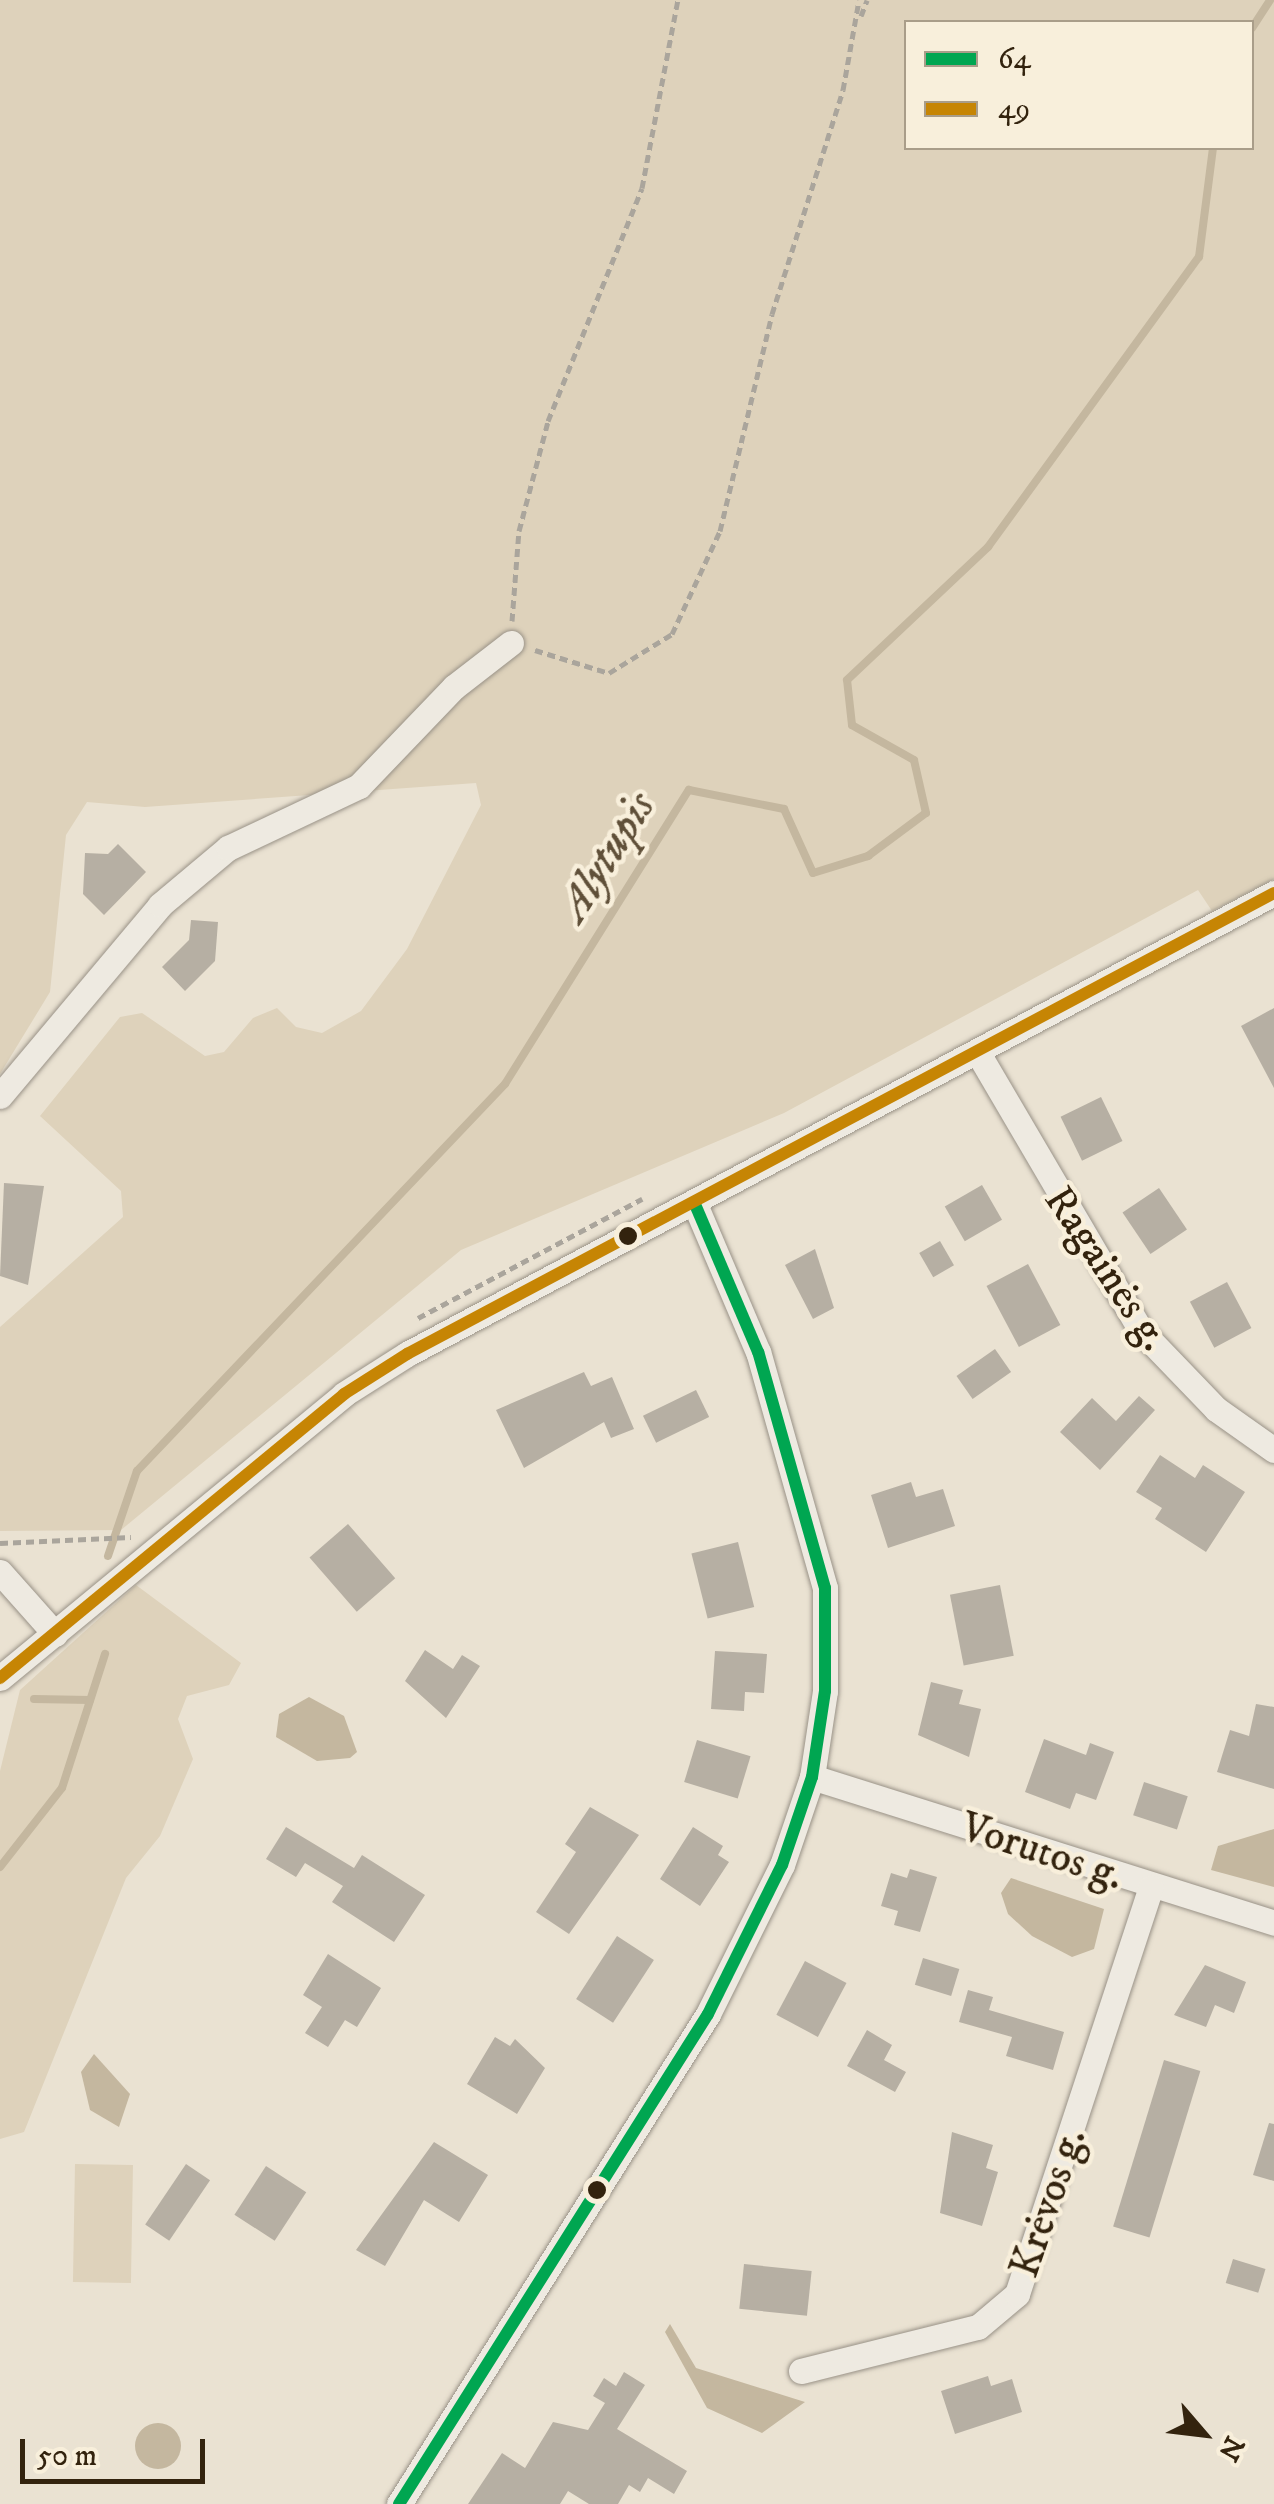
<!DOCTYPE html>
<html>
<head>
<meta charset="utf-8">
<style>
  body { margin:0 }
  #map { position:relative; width:1274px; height:2504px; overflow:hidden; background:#eae2d2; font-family:"IM FELL DW Pica",serif }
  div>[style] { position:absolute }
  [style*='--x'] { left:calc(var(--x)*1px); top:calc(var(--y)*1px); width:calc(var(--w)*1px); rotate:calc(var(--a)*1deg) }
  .green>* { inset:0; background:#ded2bb; transform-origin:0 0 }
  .water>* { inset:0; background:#c4b79f }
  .round { border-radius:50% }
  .stream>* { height:8px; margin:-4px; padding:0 4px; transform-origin:4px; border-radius:4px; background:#c4b79f }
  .building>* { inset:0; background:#b6afa3; transform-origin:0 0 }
  .path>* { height:5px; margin-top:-2.5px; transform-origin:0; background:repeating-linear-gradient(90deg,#aaa59c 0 8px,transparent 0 13px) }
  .roads { filter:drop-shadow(0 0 2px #999287) drop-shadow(0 0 2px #999287) }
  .minor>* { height:25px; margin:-12.5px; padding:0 12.5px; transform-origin:12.5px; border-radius:12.5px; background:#eeeae1 }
  .bus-1>* { height:12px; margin:-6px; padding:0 6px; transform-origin:6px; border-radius:6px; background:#00a651 }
  .bus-2>* { height:12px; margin:-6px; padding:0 6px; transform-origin:6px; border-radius:6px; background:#c68504 }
  .dots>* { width:28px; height:28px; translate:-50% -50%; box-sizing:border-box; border:5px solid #f8efdb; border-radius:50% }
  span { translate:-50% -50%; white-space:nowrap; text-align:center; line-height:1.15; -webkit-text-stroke:9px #f8efdb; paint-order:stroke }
  .street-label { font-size:42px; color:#33230e }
  .water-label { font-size:45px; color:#605039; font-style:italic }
  .legend { position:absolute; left:904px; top:20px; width:350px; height:130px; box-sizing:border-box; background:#f8efdb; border:2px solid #a99d89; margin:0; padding:12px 18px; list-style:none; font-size:30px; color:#33230e }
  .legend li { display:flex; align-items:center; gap:20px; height:50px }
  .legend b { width:50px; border:2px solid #a99d89 }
  .north { position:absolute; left:1154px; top:2384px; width:100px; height:100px; -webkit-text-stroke:8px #f8efdb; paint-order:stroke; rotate:118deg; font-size:28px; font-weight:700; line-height:40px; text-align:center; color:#33230e }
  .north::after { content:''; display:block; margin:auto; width:35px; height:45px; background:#33230e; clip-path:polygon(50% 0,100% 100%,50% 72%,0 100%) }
  .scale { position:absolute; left:20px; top:2439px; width:185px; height:45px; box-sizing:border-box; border:5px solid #33230e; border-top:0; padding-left:12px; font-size:30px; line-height:35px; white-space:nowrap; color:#33230e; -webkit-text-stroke:8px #f8efdb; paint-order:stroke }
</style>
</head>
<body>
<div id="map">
  <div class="green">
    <i style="clip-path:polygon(evenodd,0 0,1274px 0,1274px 879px,1212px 911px,1198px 890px,784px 1113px,461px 1250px,121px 1530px,0 1531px,0 1327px,123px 1217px,121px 1191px,40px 1116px,120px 1017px,142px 1013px,205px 1056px,224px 1052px,253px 1018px,277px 1008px,296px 1027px,322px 1033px,361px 1011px,407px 949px,481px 805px,476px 783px,145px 807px,87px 802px,66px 835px,50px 992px,0 1074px,0 0,906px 22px,1252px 22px,1252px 148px,906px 148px,906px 22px)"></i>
    <i style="clip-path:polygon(136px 1585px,241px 1663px,229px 1685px,187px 1696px,178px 1719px,193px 1759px,160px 1836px,126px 1878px,24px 2132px,0 2139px,0 1771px,20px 1690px)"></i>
    <i style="left:75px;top:2164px;width:58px;height:118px;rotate:1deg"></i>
  </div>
  <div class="water">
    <i style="clip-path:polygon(309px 1697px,344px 1716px,357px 1752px,350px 1758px,317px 1761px,276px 1737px,279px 1714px)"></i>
    <i style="clip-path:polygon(1274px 1829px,1274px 1887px,1211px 1870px,1218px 1846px)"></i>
    <i style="clip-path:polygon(1011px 1878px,1104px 1909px,1094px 1949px,1072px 1957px,1032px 1936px,1008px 1914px,1001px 1893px)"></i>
    <i style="clip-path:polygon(94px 2054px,130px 2094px,119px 2127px,90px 2110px,81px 2072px)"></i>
    <i style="clip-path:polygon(670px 2324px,696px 2368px,805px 2402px,762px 2433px,707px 2408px,665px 2332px)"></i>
    <i class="round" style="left:135px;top:2423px;width:46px;height:46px"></i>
  </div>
  <div class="stream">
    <i style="--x:1252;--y:28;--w:33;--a:-57"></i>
    <i style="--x:108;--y:1556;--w:90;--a:-71.2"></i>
    <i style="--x:137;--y:1471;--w:534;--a:-46.44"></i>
    <i style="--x:505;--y:1084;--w:347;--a:-58"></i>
    <i style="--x:689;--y:790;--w:97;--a:11.3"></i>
    <i style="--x:784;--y:809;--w:70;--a:65.6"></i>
    <i style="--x:813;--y:873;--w:58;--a:-17.2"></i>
    <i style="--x:868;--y:856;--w:72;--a:-36.6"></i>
    <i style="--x:926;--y:813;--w:54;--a:-102.8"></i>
    <i style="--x:914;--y:760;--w:71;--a:-150.6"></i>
    <i style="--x:852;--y:725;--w:45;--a:-96.3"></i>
    <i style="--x:847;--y:680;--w:194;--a:-43.3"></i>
    <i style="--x:988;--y:547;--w:359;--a:-54"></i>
    <i style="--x:1199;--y:257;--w:110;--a:-82.7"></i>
    <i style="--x:34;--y:1699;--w:56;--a:1"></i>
    <i style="--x:0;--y:1867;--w:100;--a:-51.9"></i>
    <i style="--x:62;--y:1788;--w:141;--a:-72.2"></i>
  </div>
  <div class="building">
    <i style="clip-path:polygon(118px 844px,146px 872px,104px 915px,83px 894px,85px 853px,108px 854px)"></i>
    <i style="clip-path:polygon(191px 920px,218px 922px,215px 961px,185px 991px,162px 967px,189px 940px)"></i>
    <i style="clip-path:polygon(1274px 1008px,1274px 1088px,1241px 1026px)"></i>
    <i style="left:1101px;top:1097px;width:49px;height:45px;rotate:64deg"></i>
    <i style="clip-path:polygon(4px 1183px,44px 1186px,28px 1285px,0 1276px)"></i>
    <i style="left:982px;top:1185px;width:40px;height:43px;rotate:60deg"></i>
    <i style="left:1159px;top:1188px;width:50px;height:44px;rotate:56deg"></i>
    <i style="left:940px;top:1241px;width:28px;height:24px;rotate:60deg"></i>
    <i style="clip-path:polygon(815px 1249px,834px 1308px,813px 1319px,785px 1265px)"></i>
    <i style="left:1028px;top:1264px;width:69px;height:47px;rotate:62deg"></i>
    <i style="left:1227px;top:1282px;width:52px;height:42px;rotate:62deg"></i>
    <i style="left:995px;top:1349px;width:28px;height:47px;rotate:55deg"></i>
    <i style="clip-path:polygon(584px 1372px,591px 1386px,612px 1377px,634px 1429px,611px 1438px,604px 1422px,524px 1468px,496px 1410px)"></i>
    <i style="left:696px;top:1390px;width:30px;height:59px;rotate:64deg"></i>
    <i style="clip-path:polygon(1139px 1396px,1155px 1410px,1100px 1470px,1060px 1432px,1092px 1398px,1116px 1421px)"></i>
    <i style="clip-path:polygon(1160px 1455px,1195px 1478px,1203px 1465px,1245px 1492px,1206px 1552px,1155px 1519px,1162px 1508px,1136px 1492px)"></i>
    <i style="clip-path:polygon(911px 1482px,916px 1497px,943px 1489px,955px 1526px,888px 1548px,871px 1495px)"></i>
    <i style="left:348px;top:1524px;width:72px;height:51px;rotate:49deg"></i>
    <i style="left:738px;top:1542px;width:67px;height:48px;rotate:76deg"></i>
    <i style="left:1000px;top:1585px;width:72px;height:51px;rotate:79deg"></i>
    <i style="clip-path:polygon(425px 1650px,453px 1669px,462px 1655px,480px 1666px,446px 1718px,405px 1681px)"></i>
    <i style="clip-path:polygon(715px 1651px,767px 1654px,764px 1693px,745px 1692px,744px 1711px,711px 1709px)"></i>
    <i style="clip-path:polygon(931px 1682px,963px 1690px,959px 1704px,981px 1709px,969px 1757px,918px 1735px)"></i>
    <i style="clip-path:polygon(1256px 1704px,1274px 1707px,1274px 1789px,1217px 1772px,1230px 1730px,1249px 1736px)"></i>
    <i style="clip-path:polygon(1044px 1739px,1086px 1755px,1090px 1743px,1114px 1752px,1096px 1800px,1076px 1793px,1070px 1809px,1025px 1792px)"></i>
    <i style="left:697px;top:1740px;width:56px;height:44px;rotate:17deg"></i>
    <i style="left:1144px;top:1782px;width:46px;height:35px;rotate:18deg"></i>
    <i style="clip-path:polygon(590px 1807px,639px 1835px,569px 1934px,536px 1912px,576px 1852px,565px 1844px)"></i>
    <i style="clip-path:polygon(286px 1827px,354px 1868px,362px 1855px,425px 1895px,394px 1942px,332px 1902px,343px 1886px,305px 1863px,296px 1877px,266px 1859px)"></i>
    <i style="clip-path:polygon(693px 1827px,723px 1846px,718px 1855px,729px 1862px,700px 1906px,660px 1879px)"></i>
    <i style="clip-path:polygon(910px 1869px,937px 1877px,920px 1932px,894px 1925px,898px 1911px,881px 1906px,891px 1873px,907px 1878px)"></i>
    <i style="left:617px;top:1936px;width:44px;height:75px;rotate:33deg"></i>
    <i style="clip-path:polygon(328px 1954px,381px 1988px,357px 2027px,345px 2020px,328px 2047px,305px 2033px,322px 2007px,303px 1995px)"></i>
    <i style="left:923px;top:1958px;width:38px;height:28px;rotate:17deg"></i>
    <i style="left:805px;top:1961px;width:47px;height:61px;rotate:28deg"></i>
    <i style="clip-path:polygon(1205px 1965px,1246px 1982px,1234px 2013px,1215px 2005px,1206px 2027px,1174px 2015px)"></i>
    <i style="clip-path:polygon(968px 1990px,993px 1997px,989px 2010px,1064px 2032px,1053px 2070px,1006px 2056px,1012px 2037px,959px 2022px)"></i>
    <i style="clip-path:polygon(867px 2030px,892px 2045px,884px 2060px,906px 2072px,895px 2092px,847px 2066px)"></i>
    <i style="clip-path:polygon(495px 2037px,510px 2046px,515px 2039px,545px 2068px,517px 2114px,467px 2084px)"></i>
    <i style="left:1164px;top:2060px;width:38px;height:174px;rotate:17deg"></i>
    <i style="clip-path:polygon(1269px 2123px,1274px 2124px,1274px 2181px,1253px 2175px)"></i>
    <i style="clip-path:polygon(952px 2132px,993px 2145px,986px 2168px,998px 2172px,982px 2226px,940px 2213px)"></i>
    <i style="clip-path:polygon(434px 2142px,488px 2175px,459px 2222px,424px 2200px,385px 2266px,356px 2250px)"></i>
    <i style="left:186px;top:2164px;width:29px;height:73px;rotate:34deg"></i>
    <i style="left:266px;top:2166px;width:48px;height:58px;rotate:33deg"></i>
    <i style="left:1233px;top:2259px;width:34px;height:25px;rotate:17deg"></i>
    <i style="left:744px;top:2264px;width:68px;height:45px;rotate:6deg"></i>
    <i style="clip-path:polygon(624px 2372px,645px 2385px,617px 2429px,687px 2471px,674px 2494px,648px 2478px,640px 2492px,629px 2485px,618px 2504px,589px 2504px,568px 2491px,560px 2504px,468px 2504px,502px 2453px,525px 2468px,553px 2422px,588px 2430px,605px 2403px,593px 2396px,604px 2378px,616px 2386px)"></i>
    <i style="clip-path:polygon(988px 2376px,991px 2386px,1012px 2379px,1022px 2412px,955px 2434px,941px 2391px)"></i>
  </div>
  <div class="path">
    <i style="--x:861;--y:16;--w:17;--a:-69"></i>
    <i style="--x:512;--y:621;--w:90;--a:-85.6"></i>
    <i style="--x:519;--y:531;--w:114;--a:-75.2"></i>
    <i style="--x:548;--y:421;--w:251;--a:-68"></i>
    <i style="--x:642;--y:188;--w:191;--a:-79.2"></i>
    <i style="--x:535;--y:650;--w:77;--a:17.3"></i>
    <i style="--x:609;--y:673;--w:74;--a:-31.8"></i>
    <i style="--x:672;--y:634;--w:114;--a:-65"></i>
    <i style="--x:720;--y:531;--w:223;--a:-76.5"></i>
    <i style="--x:772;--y:314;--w:235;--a:-72.4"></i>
    <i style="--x:843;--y:90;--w:91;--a:-79.9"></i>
    <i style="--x:418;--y:1318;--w:254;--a:-28"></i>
    <i style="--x:0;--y:1543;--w:131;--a:-2.6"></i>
  </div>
  <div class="roads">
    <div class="minor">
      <i style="--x:978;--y:1053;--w:324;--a:59.6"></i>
      <i style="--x:1142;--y:1332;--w:107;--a:46.1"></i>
      <i style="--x:1216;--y:1409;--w:71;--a:35.3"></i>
      <i style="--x:0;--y:1096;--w:249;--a:-50"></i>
      <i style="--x:160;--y:905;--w:89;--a:-40"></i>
      <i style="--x:228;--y:848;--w:145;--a:-25.3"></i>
      <i style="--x:359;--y:786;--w:137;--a:-46.2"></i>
      <i style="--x:454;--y:687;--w:72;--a:-37.7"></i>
      <i style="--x:0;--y:1572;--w:83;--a:48.4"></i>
      <i style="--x:0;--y:1678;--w:446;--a:-39.5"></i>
      <i style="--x:344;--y:1394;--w:75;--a:-32.4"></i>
      <i style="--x:407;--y:1354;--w:982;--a:-28"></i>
      <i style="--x:812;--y:1777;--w:485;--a:17.5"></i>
      <i style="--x:801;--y:2371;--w:182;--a:-14"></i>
      <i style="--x:978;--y:2327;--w:51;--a:-40.2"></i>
      <i style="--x:1017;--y:2294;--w:428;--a:-71.8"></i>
      <i style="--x:399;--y:2504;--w:579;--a:-57.76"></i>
      <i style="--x:708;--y:2014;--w:166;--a:-63.6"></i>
      <i style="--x:782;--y:1865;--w:93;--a:-71.2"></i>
      <i style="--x:812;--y:1777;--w:87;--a:-81.4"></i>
      <i style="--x:825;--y:1691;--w:103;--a:-90"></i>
      <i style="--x:825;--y:1588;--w:245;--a:-105.8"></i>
      <i style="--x:758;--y:1352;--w:161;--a:-113.1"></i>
    </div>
  </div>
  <div class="bus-1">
    <i style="--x:399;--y:2504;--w:579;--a:-57.76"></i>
    <i style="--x:708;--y:2014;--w:166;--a:-63.6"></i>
    <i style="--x:782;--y:1865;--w:93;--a:-71.2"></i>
    <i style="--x:812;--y:1777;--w:87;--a:-81.4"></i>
    <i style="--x:825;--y:1691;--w:103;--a:-90"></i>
    <i style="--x:825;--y:1588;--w:245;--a:-105.8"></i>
    <i style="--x:758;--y:1352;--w:161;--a:-113.1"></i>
  </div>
  <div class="bus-2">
    <i style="--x:0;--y:1678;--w:446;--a:-39.5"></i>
    <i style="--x:344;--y:1394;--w:75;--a:-32.4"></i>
    <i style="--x:407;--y:1354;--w:982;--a:-28"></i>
  </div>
  <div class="dots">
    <i style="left:628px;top:1236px;background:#33230e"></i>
    <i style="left:597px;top:2190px;background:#33230e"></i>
  </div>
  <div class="street-label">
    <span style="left:1106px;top:1269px;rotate:56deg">Ragainės g.</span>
    <span style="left:1042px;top:1852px;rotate:18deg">Vorutos g.</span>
    <span style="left:1049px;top:2203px;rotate:-71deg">Krėvos g.</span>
  </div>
  <div class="water-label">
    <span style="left:608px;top:857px;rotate:-58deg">Alytupis</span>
  </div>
  <ul class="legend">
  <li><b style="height:12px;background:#00a651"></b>64</li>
  <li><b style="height:12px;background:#c68504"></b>49</li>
  </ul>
  <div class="north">N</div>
  <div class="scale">50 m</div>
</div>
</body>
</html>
